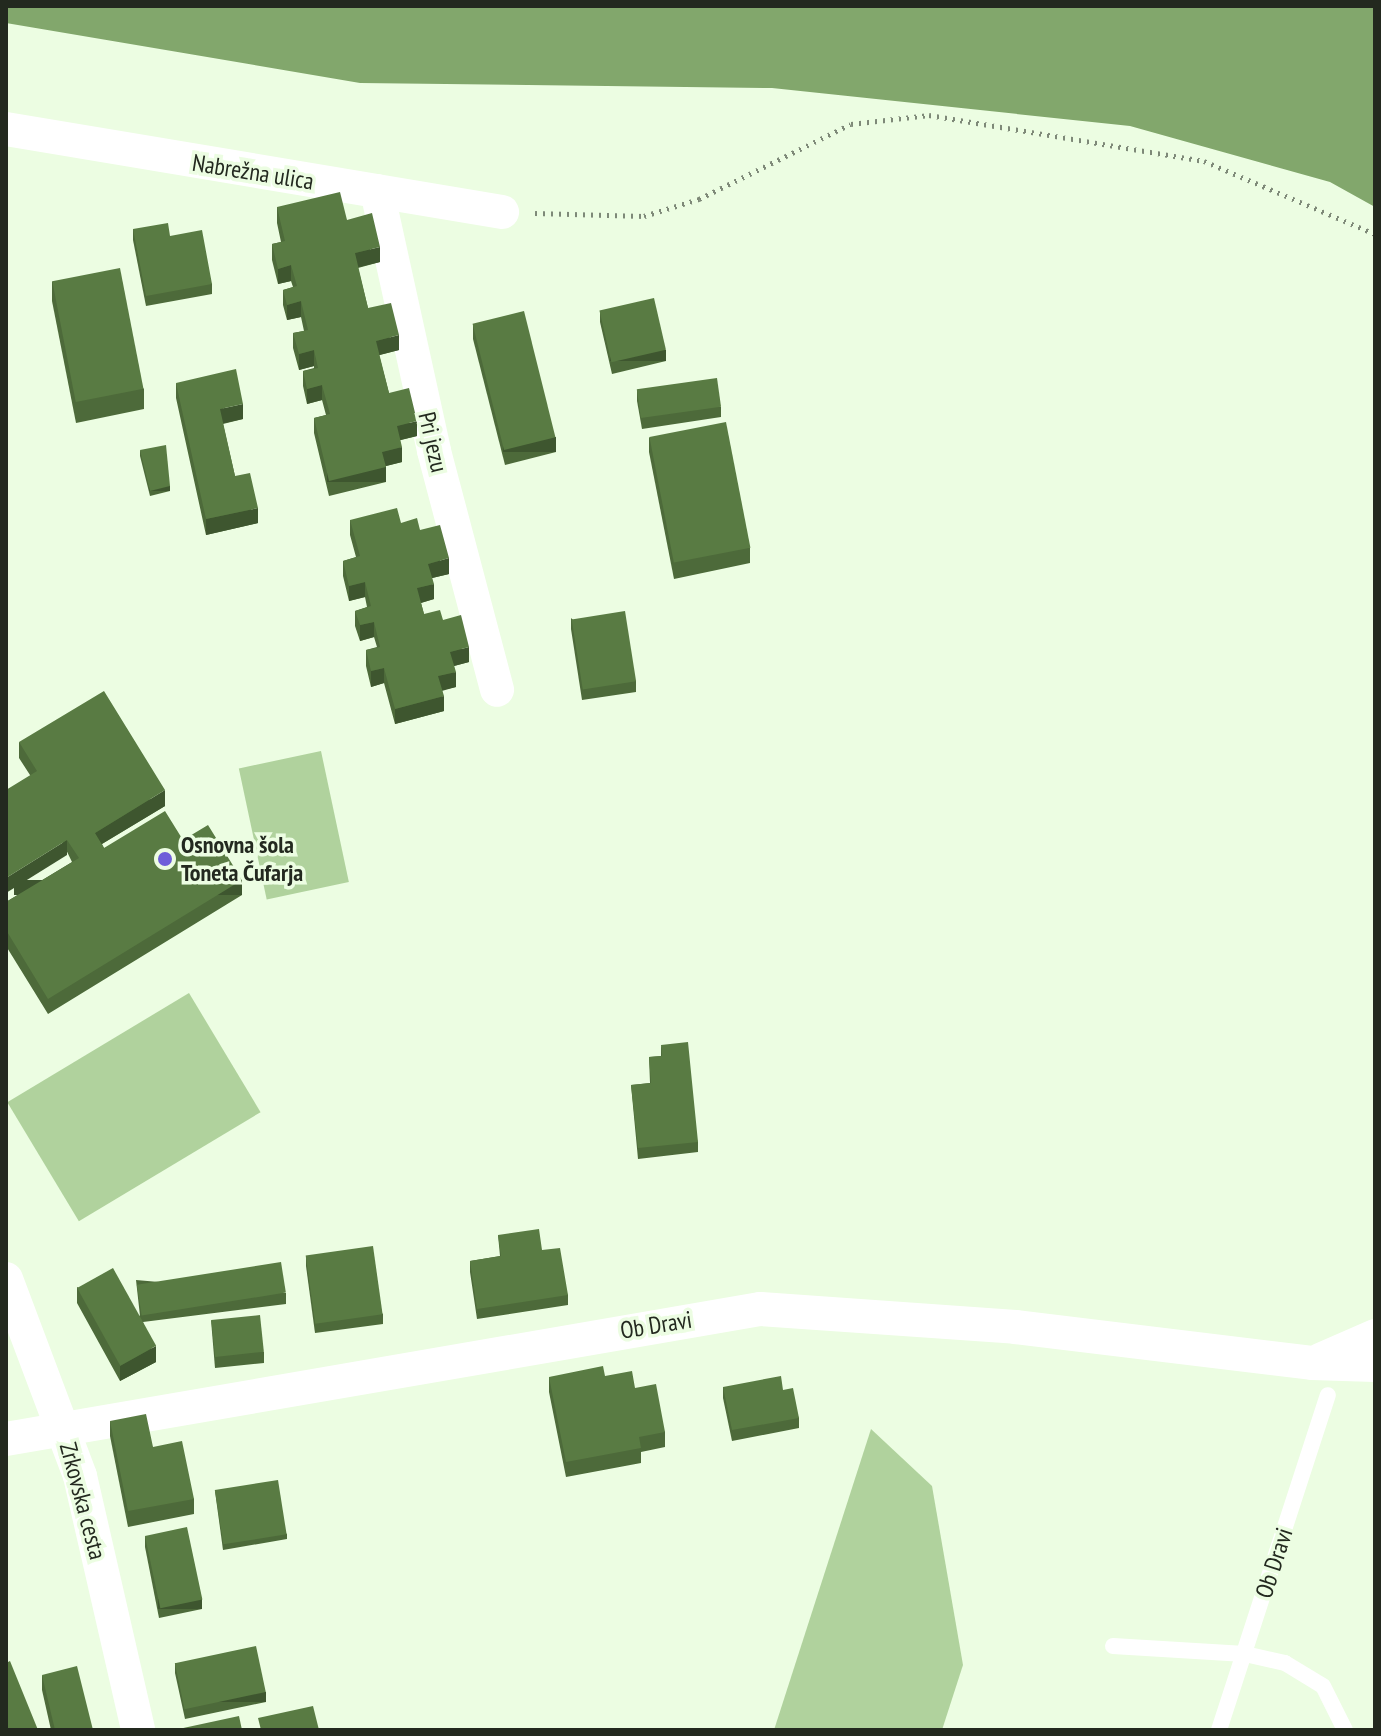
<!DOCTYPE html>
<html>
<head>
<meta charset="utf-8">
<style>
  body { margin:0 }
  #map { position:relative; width:1381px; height:1736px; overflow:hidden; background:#ecfde2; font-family:"PT Sans Narrow",sans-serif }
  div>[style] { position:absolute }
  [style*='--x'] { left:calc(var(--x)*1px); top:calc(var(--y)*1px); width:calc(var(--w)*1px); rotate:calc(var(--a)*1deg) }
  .green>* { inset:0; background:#b0d29d; transform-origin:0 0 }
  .water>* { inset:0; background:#82a76c }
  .path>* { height:5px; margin-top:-2.5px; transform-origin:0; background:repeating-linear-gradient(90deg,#7e8978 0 2px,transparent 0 8px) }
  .service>* { height:16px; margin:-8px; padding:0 8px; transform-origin:8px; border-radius:8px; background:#fff }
  .minor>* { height:34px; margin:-17px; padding:0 17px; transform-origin:17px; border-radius:17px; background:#fff }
  .wall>* { inset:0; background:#4d6a3a }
  .shaded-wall>* { inset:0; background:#3e562f; transform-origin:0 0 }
  .building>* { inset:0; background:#597b43; transform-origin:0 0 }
  .dots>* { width:22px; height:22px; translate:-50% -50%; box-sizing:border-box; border:4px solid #ecfde2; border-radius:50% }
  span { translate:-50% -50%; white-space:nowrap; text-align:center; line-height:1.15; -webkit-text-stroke:7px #ecfde2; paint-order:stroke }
  .street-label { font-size:24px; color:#23291f }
  .poi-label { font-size:24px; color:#23291f; font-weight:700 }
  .left { translate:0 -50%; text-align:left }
  .frame { position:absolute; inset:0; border:8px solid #23291f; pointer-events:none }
</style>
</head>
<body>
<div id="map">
  <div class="green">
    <i style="left:321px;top:751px;width:134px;height:84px;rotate:78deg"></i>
    <i style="left:189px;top:993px;width:139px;height:212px;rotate:59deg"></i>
    <i style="clip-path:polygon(871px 1429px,932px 1486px,963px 1665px,942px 1730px,774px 1730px)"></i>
  </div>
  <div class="water">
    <i style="clip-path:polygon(6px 6px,1375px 6px,1375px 207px,1330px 182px,1130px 126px,772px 88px,360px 83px,6px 23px)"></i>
  </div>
  <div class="path">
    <i style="--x:535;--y:213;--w:109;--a:1.6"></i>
    <i style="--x:644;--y:216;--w:58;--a:-17.2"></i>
    <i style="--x:699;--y:199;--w:169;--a:-26.3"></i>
    <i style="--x:851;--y:124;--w:79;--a:-6.6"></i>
    <i style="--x:929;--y:115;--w:279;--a:9.5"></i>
    <i style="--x:1204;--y:161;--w:186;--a:23.1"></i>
  </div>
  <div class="service">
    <i style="--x:1113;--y:1646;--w:132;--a:3.5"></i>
    <i style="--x:1245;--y:1654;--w:41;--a:12.7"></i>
    <i style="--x:1285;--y:1663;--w:44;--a:31.2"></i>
    <i style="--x:1323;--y:1686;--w:49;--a:63.4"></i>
    <i style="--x:1219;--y:1730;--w:352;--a:-72"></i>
  </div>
  <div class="minor">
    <i style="--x:6;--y:129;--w:503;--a:9.5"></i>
    <i style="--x:377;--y:191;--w:266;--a:77.6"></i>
    <i style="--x:434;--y:451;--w:247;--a:75.2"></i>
    <i style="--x:6;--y:1279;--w:210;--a:69.4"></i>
    <i style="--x:80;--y:1476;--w:261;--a:77.1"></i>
    <i style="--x:1320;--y:1360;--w:60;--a:-23.6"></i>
    <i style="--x:6;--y:1439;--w:765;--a:-9.78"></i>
    <i style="--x:760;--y:1309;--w:256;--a:4"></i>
    <i style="--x:1015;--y:1327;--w:299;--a:6.9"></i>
    <i style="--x:1312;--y:1363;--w:63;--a:1.8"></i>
  </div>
  <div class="wall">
    <i style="clip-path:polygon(277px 207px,347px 220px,380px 262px,358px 268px,368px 308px,399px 350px,379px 355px,389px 393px,417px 436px,400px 440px,402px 462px,386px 466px,386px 482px,329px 496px,314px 433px,314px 418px,326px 415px,322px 400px,307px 404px,303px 386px,303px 371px,314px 368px,314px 366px,299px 370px,293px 348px,293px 333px,304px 331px,301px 317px,287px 320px,283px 305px,283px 290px,293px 287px,291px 281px,278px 284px,272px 260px,272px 244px,281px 242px,277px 223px)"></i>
    <i style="clip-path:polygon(133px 229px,170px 236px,212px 284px,212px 294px,146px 306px,133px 240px)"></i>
    <i style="clip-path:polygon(52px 281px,144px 389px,144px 409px,76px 423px,52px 301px)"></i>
    <i style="clip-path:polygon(600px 311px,666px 361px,612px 374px,600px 322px)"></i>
    <i style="clip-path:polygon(473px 324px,556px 452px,505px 465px,473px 339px)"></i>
    <i style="clip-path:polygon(176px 383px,243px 419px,223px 424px,235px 476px,258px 523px,206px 535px,176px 398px)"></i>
    <i style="clip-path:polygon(637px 390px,721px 407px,721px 417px,642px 429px,637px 401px)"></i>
    <i style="clip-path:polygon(649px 437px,750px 548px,750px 563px,674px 579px,649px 452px)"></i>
    <i style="clip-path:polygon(140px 450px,170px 491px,150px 496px,140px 456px)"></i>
    <i style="clip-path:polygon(350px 520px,401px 523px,420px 530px,449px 574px,432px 578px,434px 599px,421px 603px,424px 614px,443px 620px,469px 662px,454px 666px,456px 687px,442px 690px,444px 711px,395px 724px,384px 683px,371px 687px,366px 666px,366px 650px,377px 647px,374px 637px,360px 641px,355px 626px,355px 611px,367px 607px,365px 597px,349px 601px,343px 576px,343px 561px,356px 557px,350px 535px)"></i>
    <i style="clip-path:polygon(571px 618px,636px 681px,636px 692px,582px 700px,571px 629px)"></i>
    <i style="clip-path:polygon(19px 742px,165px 806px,102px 844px,104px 848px,183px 840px,242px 895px,48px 1014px,6px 946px,6px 902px,72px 862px,30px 775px,19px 758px)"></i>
    <i style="clip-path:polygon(661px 1045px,698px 1142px,698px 1152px,638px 1159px,631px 1085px,650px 1083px,649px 1057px,661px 1056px)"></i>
    <i style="clip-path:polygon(498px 1235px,542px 1250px,568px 1295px,568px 1305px,477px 1319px,470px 1272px,470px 1261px,500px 1256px)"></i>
    <i style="clip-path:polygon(306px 1256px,383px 1314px,383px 1324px,315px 1333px,306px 1266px)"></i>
    <i style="clip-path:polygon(136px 1280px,286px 1293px,286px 1304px,143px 1322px,156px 1362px,120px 1381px,77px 1303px,77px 1287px,140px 1316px)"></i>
    <i style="clip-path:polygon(211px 1320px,264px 1352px,264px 1363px,215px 1368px)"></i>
    <i style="clip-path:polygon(605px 1376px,635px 1388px,665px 1432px,665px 1447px,641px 1452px,641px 1463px,566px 1477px,549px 1392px,549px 1377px)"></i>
    <i style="clip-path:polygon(723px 1387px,783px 1390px,799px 1418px,799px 1428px,732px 1441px,723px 1398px)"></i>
    <i style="clip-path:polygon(110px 1421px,153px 1447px,194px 1499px,194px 1514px,128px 1527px,110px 1436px)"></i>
    <i style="clip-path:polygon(215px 1491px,287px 1534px,287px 1539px,223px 1550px)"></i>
    <i style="clip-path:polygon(145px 1536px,202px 1609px,159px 1618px,145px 1547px)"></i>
    <i style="clip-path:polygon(175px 1663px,266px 1702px,185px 1719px,175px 1673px)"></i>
    <i style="clip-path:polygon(42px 1675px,93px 1730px,51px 1730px,42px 1690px)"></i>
  </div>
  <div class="shaded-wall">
    <i style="clip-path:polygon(380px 247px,380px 262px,355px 268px,355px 253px)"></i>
    <i style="clip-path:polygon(291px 265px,291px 281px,278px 284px,278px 269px)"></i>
    <i style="clip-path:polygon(301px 301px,301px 317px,287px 320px,287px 305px)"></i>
    <i style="clip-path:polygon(399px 335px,399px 350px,376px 356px,376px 341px)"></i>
    <i style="clip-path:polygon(314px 350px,314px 366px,299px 370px,299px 354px)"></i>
    <i style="left:666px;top:350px;width:11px;height:56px;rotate:90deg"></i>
    <i style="clip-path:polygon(322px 385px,322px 400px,307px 404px,307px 389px)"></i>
    <i style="clip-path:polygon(243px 404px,243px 419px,220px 424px,220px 409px)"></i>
    <i style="clip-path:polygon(417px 421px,417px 436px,397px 441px,397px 426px)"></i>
    <i style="left:556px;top:437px;width:15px;height:53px;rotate:90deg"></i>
    <i style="clip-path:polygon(402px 447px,402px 462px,382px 467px,382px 452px)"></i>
    <i style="left:386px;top:467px;width:15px;height:59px;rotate:90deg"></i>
    <i style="left:170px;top:486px;width:5px;height:21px;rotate:90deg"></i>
    <i style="clip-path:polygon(258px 508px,258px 523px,206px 535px,206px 519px)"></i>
    <i style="clip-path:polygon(449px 558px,449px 574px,428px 579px,428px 564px)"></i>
    <i style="clip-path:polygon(365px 582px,365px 597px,349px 601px,349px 586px)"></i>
    <i style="clip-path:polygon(434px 584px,434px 599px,417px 604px,417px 588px)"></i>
    <i style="clip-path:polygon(374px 622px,374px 637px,360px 641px,360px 625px)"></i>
    <i style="clip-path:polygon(469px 647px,469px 662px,450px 667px,450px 652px)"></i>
    <i style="clip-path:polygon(384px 668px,384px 683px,371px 687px,371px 671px)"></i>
    <i style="clip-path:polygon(456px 672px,456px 687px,438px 692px,438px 676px)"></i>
    <i style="clip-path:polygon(444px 696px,444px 711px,395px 724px,395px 709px)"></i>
    <i style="clip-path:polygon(165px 790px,165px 806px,95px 848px,95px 833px)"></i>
    <i style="clip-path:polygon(67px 840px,67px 855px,6px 893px,6px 878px)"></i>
    <i style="left:242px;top:880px;width:15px;height:228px;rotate:90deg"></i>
    <i style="clip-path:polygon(156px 1346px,156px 1362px,120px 1381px,120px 1366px)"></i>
    <i style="left:202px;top:1599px;width:10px;height:44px;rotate:90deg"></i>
    <i style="left:266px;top:1692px;width:10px;height:83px;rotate:90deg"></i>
  </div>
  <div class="building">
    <i style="clip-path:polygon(340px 192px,347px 220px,372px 213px,380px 247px,355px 253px,368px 308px,391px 303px,399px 335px,376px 341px,389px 393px,409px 388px,417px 421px,397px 426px,402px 447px,382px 452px,386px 467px,329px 481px,314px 418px,330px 414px,322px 385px,307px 389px,303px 371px,318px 368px,314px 350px,299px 354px,293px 333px,308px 330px,301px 301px,287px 305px,283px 290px,297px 286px,291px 265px,278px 269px,272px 244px,285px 241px,277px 207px)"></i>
    <i style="clip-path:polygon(168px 223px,170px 236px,202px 230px,212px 284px,146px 296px,133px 229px)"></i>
    <i style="left:120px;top:268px;width:123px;height:69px;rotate:79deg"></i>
    <i style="left:654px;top:298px;width:53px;height:56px;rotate:77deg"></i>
    <i style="left:524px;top:311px;width:130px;height:53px;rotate:76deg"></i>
    <i style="clip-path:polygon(236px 369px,243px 404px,220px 409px,235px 476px,250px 473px,258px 508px,206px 519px,176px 383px)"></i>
    <i style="left:717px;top:378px;width:29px;height:81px;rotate:82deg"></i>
    <i style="left:726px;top:422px;width:128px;height:78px;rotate:79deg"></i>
    <i style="clip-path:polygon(166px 445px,170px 486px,150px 491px,140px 450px)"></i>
    <i style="clip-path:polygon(397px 508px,401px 523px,417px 518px,420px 530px,440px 525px,449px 558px,428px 564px,434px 584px,417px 588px,424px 614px,440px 610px,443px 620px,461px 615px,469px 647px,450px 652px,456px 672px,438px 676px,444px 696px,395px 709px,384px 668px,371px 671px,366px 650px,380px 647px,374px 622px,360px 625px,355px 611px,371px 606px,365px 582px,349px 586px,343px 561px,360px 556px,350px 520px)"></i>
    <i style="left:625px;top:611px;width:71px;height:54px;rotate:81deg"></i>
    <i style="clip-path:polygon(104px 691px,165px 790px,95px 833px,104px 848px,165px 811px,183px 840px,208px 825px,242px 880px,48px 999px,6px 930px,6px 902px,79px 858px,67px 840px,6px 878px,6px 790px,37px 771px,19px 742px)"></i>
    <i style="clip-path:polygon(688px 1042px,698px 1142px,638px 1148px,631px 1085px,651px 1083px,649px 1057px,662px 1056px,661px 1045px)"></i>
    <i style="clip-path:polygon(539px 1229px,542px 1250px,560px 1248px,568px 1295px,477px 1309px,470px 1261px,501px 1256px,498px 1235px)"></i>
    <i style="left:373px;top:1246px;width:69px;height:68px;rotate:82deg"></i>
    <i style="left:281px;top:1262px;width:31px;height:146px;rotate:81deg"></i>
    <i style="left:113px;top:1268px;width:89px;height:41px;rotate:61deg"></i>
    <i style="left:260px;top:1315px;width:37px;height:49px;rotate:84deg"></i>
    <i style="clip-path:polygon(603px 1366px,605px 1376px,632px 1371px,635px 1388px,656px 1384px,665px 1432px,639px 1437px,641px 1448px,566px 1462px,549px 1377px)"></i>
    <i style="clip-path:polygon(781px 1376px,783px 1390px,793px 1388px,799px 1418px,732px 1430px,723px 1387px)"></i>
    <i style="clip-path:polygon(146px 1414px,153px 1447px,182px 1441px,194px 1499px,128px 1511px,110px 1421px)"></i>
    <i style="left:278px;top:1480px;width:55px;height:64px;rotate:81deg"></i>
    <i style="left:187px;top:1527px;width:74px;height:43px;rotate:78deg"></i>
    <i style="left:256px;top:1646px;width:47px;height:83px;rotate:78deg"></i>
    <i style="clip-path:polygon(10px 1661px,38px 1730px,6px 1730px,6px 1663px)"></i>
    <i style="clip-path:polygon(77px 1666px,93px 1730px,55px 1730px,42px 1675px)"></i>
    <i style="clip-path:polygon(313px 1706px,319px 1730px,261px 1730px,258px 1718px)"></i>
    <i style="clip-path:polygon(239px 1716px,242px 1730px,174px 1730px)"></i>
  </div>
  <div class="dots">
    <i style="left:165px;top:859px;background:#6e5fd9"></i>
  </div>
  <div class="street-label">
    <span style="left:253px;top:172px;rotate:9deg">Nabrežna ulica</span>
    <span style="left:433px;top:442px;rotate:77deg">Pri jezu</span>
    <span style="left:656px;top:1325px;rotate:-9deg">Ob Dravi</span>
    <span style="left:83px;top:1501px;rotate:75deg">Zrkovska cesta</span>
    <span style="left:1274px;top:1563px;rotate:-72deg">Ob Dravi</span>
  </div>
  <div class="poi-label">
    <span class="left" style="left:181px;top:859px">Osnovna šola<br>Toneta Čufarja</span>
  </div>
  <div class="frame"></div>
</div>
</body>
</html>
